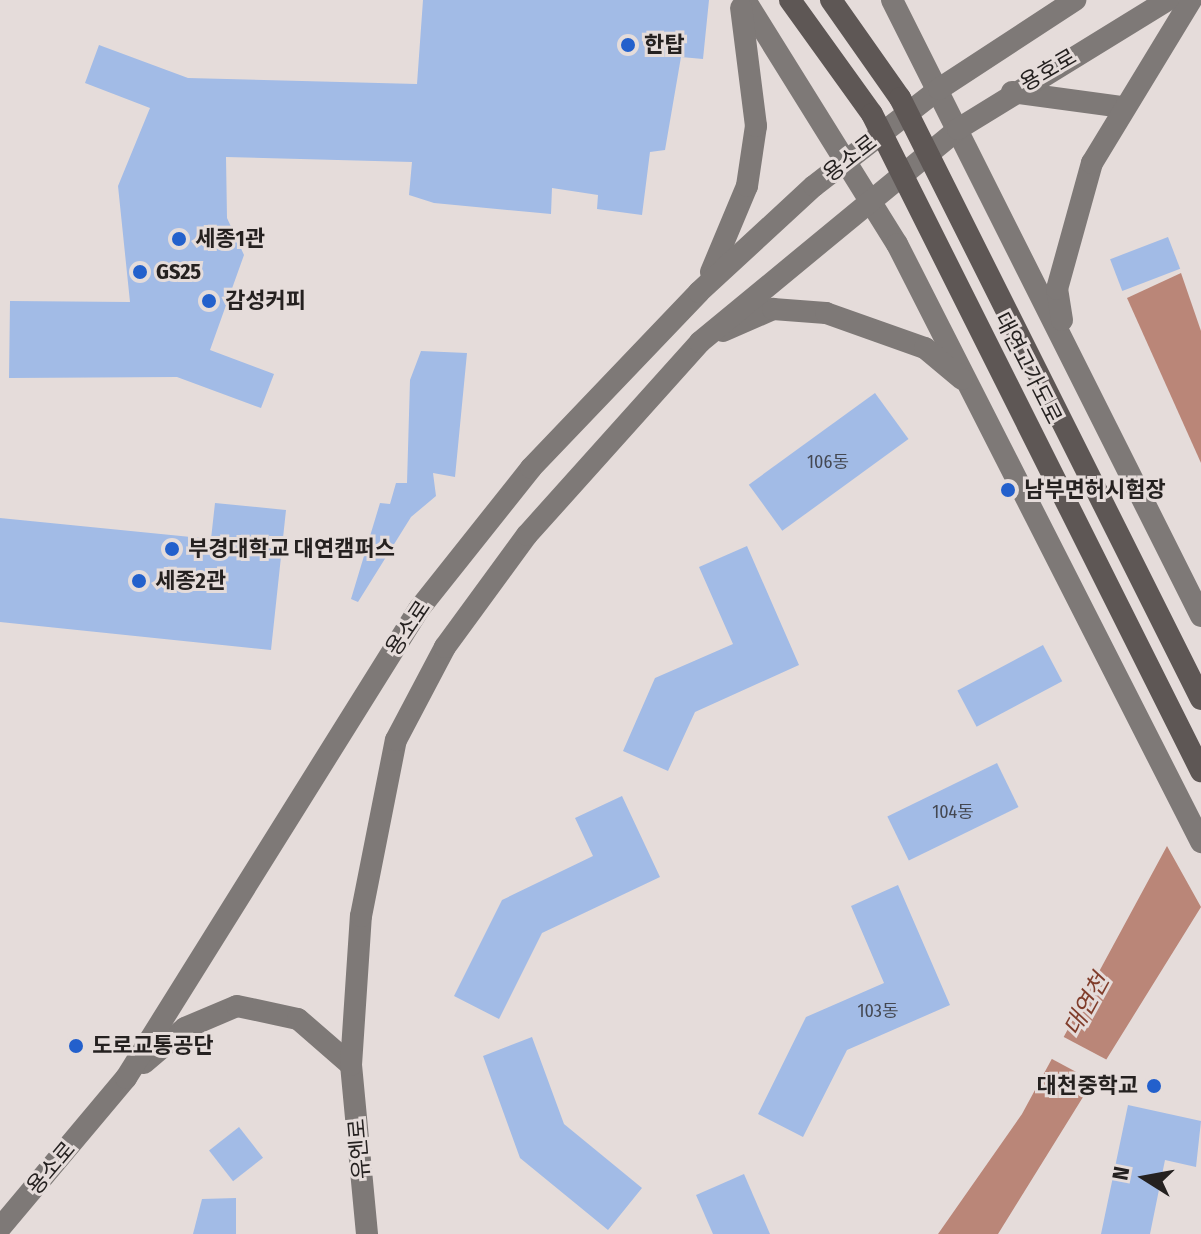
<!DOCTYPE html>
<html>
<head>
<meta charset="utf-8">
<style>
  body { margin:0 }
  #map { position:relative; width:1201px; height:1234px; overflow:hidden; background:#e5dcda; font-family:"Fira Sans Condensed","Noto Sans KR",sans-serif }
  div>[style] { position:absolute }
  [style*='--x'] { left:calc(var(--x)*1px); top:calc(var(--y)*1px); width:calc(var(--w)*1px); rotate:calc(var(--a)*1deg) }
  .water>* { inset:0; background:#ba8678 }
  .pier>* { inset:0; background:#e5dcda; transform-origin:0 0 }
  .building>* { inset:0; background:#a2bbe6; transform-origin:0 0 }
  .secondary>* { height:22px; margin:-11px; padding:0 11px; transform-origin:11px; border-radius:11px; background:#7e7977 }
  .trunk>* { height:22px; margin:-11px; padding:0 11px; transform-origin:11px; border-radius:11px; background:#5e5755 }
  .dots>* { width:22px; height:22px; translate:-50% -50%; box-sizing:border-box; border:4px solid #e5dcda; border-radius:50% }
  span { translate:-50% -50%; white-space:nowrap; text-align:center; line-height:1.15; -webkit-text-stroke:6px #e5dcda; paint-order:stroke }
  .number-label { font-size:18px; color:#444852 }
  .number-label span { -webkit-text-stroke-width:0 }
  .poi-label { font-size:22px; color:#252120; font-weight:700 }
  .left { translate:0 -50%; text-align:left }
  .right { translate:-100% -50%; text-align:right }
  .street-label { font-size:22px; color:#252120 }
  .water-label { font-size:24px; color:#803d2b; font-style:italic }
  .north { position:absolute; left:1105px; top:1138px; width:80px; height:80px; -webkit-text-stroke:6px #e5dcda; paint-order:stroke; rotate:281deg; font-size:22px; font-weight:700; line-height:32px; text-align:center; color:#252120 }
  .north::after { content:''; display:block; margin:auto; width:28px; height:36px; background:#252120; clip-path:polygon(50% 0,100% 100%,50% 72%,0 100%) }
</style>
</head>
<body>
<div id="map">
  <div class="water">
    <i style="clip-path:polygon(1181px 273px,1201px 331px,1201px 463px,1127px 298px)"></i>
    <i style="clip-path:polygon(1167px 846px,1201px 907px,998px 1234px,938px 1234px,1022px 1114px)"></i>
  </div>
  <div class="pier">
    <i style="left:1060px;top:1035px;width:54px;height:25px;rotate:28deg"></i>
  </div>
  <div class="building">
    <i style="clip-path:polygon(423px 0,709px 0,703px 59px,681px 57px,665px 150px,650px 152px,642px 215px,597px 209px,598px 195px,552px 188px,551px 214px,434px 203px,409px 195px,412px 162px,226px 157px,227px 218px,244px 255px,210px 350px,274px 374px,261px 408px,177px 377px,9px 378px,10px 301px,130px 302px,118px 186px,150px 108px,85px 83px,99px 45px,188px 78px,417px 84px)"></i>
    <i style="left:1168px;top:237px;width:34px;height:62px;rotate:69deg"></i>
    <i style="clip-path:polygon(421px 351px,467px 353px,455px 477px,433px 473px,436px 496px,411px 517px,358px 602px,351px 599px,380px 503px,390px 504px,396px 483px,407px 483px,410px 380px)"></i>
    <i style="left:875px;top:393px;width:57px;height:156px;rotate:54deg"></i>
    <i style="clip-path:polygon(215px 503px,286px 510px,271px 650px,0 622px,0 518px,211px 539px)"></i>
    <i style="clip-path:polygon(747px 546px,799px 665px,695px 712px,668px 771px,623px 751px,655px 678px,733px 644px,699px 567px)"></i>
    <i style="left:1043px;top:645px;width:41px;height:97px;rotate:62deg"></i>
    <i style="left:997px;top:763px;width:49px;height:122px;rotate:64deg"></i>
    <i style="clip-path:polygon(622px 796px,660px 877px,542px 933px,499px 1019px,454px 996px,502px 900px,593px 856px,575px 818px)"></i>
    <i style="clip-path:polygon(898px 885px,950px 1005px,847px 1050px,803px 1137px,758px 1114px,806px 1017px,884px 983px,851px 906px)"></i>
    <i style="clip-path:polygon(532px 1037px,564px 1124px,642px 1188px,608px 1230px,520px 1158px,483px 1056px)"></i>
    <i style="clip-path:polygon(1128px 1105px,1201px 1121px,1196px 1167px,1165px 1160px,1150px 1234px,1101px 1234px)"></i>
    <i style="left:239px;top:1127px;width:39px;height:38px;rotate:52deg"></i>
    <i style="clip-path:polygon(744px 1174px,770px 1234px,713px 1234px,696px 1195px)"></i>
    <i style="clip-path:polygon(236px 1198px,236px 1234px,193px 1234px,202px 1199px)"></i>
  </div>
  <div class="secondary">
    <i style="--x:745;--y:0;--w:287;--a:58.1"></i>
    <i style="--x:897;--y:244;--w:671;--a:63.05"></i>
    <i style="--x:892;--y:0;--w:689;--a:63.36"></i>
    <i style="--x:1012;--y:92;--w:110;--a:7.8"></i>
    <i style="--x:711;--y:272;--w:93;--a:-67.3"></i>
    <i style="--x:747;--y:186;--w:61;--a:-81.5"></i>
    <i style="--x:756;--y:126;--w:119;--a:-97.2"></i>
    <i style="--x:1062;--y:320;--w:31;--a:-99"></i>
    <i style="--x:1057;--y:289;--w:131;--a:-74.5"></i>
    <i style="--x:1092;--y:163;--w:191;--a:-58.7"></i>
    <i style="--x:723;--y:331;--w:55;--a:-23.7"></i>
    <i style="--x:773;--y:309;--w:53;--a:4.3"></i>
    <i style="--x:826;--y:313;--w:105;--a:19.5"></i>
    <i style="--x:925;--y:348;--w:48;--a:40"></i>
    <i style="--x:144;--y:1063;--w:54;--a:-40.5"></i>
    <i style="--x:185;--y:1028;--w:56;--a:-22.9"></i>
    <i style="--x:237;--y:1006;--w:62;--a:12"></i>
    <i style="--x:298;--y:1019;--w:70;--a:41"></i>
    <i style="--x:0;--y:1228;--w:196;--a:-50"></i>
    <i style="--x:126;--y:1078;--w:553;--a:-58.01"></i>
    <i style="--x:419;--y:609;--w:180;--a:-51.5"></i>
    <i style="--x:531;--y:468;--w:243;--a:-46.3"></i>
    <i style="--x:699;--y:292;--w:156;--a:-42.7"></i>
    <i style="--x:814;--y:186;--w:158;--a:-37.8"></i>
    <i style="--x:939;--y:89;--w:163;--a:-33.2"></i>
    <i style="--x:367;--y:1234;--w:170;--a:-95.4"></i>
    <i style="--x:351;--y:1065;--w:149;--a:-86.2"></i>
    <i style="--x:361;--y:916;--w:179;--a:-78.8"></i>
    <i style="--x:396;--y:740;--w:105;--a:-62.2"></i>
    <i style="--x:445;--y:647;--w:139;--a:-53.8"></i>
    <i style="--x:527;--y:535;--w:259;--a:-48.1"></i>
    <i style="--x:700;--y:342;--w:335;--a:-39.5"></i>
    <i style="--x:958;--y:129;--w:246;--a:-31.6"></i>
  </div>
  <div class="trunk">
    <i style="--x:790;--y:0;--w:140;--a:54.3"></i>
    <i style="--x:872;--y:114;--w:735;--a:63.4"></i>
    <i style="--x:831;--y:0;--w:120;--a:54.9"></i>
    <i style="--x:900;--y:98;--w:672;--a:63.4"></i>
  </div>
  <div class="dots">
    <i style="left:628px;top:45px;background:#2360cc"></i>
    <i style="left:179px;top:239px;background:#2360cc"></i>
    <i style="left:140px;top:272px;background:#2360cc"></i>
    <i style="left:209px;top:301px;background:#2360cc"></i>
    <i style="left:1008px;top:490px;background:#2360cc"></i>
    <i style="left:172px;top:549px;background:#2360cc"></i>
    <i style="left:139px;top:581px;background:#2360cc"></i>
    <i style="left:76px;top:1046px;background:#2360cc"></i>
    <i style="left:1154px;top:1086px;background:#2360cc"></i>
  </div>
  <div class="number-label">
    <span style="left:828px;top:462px">106동</span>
    <span style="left:953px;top:812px">104동</span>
    <span style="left:878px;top:1011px">103동</span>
  </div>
  <div class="poi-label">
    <span class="left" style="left:644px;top:45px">한탑</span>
    <span class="left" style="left:195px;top:239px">세종1관</span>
    <span class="left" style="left:156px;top:272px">GS25</span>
    <span class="left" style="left:225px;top:301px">감성커피</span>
    <span class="left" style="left:1024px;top:490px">남부면허시험장</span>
    <span class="left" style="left:188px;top:549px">부경대학교 대연캠퍼스</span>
    <span class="left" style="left:155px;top:581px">세종2관</span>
    <span class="left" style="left:92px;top:1046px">도로교통공단</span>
    <span class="right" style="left:1138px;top:1086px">대천중학교</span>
  </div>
  <div class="street-label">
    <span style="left:1048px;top:70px;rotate:-30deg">용호로</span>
    <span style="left:850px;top:158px;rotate:-38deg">용소로</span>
    <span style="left:1028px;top:368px;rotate:63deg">대연고가도로</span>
    <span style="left:408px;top:628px;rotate:-56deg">용소로</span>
    <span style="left:359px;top:1149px;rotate:-95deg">유엔로</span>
    <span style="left:51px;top:1168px;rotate:-50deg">용소로</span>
  </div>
  <div class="water-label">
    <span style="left:1087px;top:1005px;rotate:-61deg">대연천</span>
  </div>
  <div class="north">N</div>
</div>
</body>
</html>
